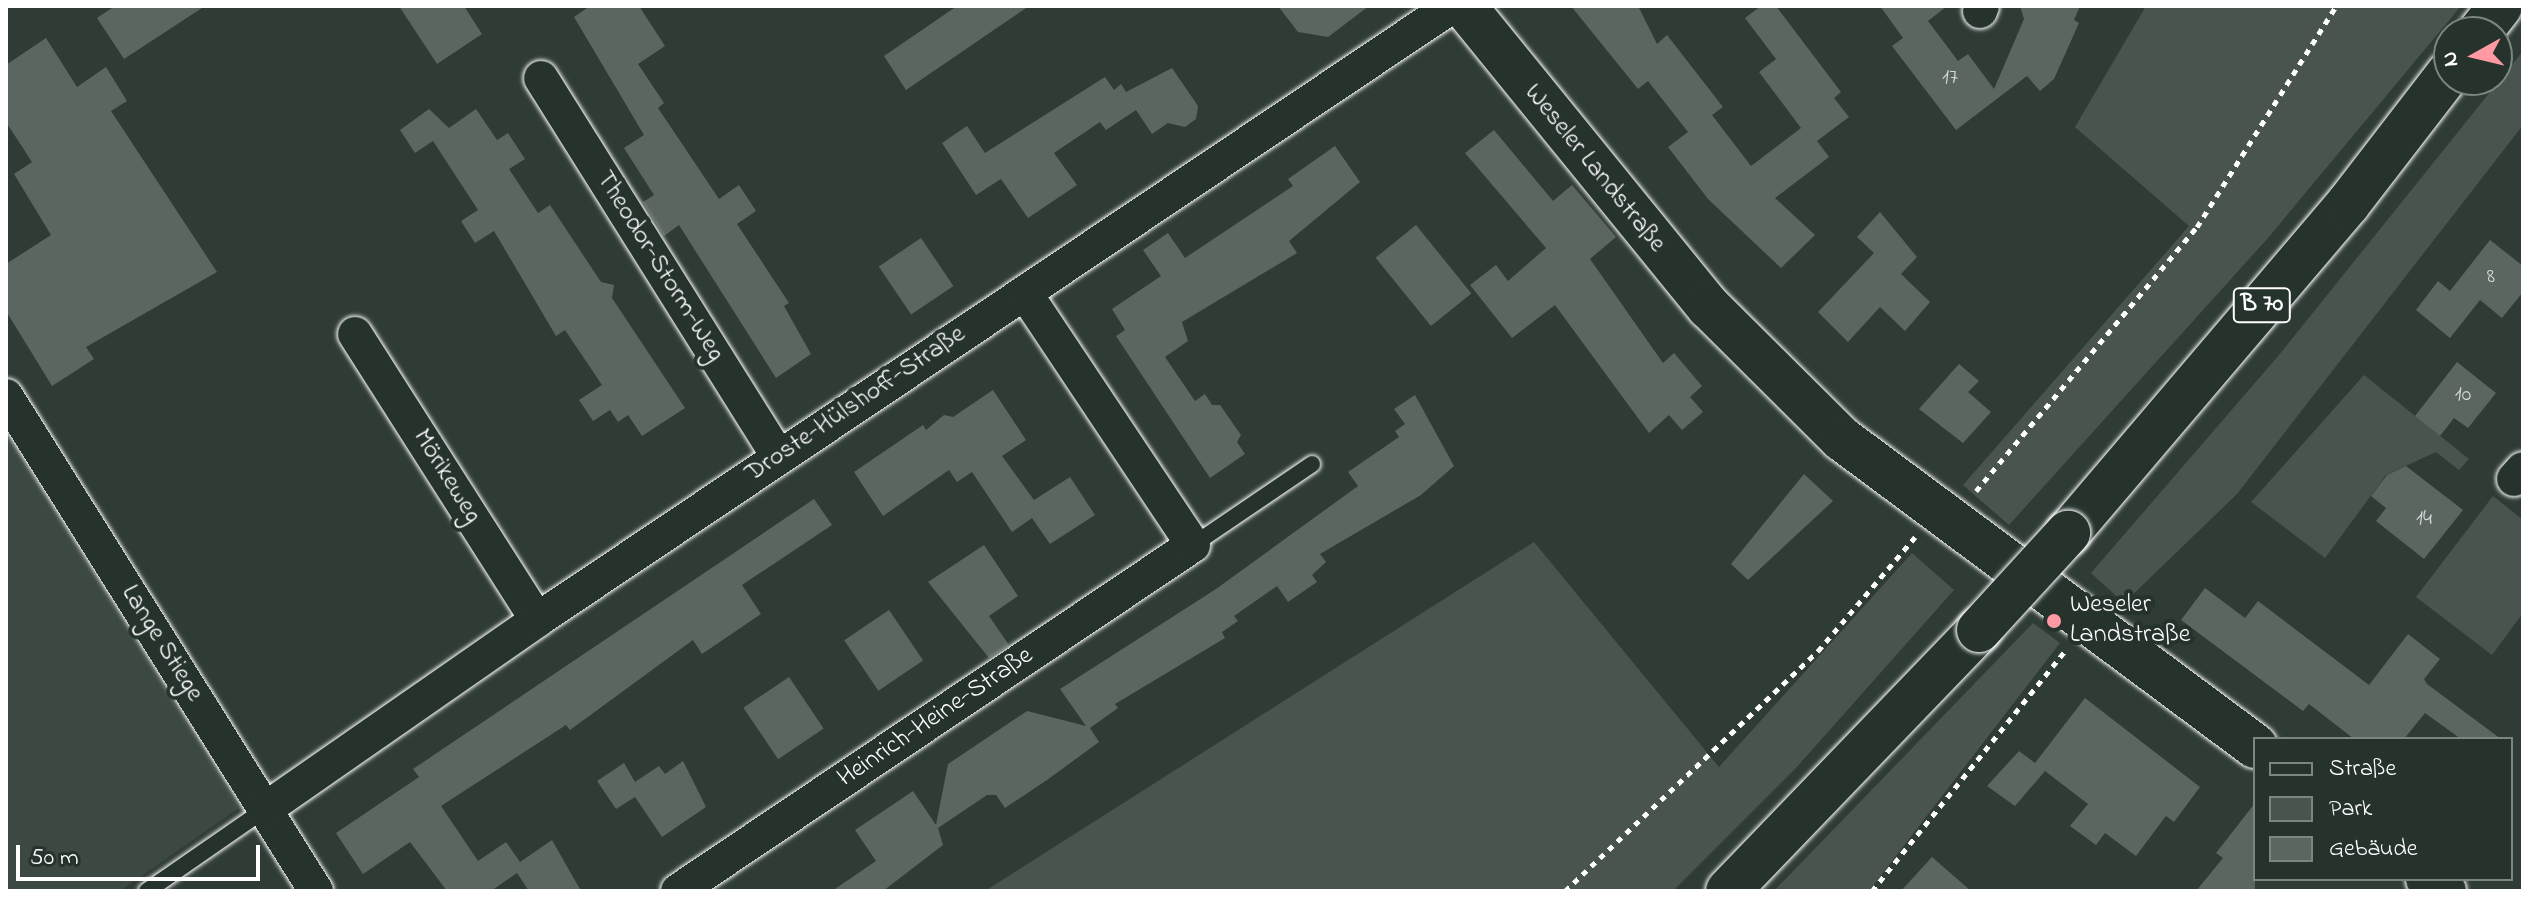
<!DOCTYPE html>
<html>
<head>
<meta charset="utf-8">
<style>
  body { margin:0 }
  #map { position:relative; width:2529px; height:897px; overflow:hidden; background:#2f3b35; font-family:"Indie Flower",sans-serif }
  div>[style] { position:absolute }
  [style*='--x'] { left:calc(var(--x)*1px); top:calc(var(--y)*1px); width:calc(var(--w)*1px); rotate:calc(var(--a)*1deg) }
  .built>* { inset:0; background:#3c4842 }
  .green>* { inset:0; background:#4a544f }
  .building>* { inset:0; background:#5b6661; transform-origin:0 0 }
  .path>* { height:5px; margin-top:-2.5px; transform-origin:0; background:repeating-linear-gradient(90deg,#fff 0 6px,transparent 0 12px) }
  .roads { filter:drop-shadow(0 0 2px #fff) drop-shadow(0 0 2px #fff) }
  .lane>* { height:16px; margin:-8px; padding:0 8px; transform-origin:8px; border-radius:8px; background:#26332d }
  .street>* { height:34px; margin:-17px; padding:0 17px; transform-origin:17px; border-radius:17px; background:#26332d }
  .secondary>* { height:44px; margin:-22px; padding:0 22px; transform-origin:22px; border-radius:22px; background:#26332d }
  .primary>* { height:44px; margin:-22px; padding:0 22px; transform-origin:22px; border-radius:22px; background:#26332d }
  .bridges { filter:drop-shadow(0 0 2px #fff) drop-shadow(0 0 2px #fff) }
  .primary-bridge>* { height:44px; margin:-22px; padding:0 22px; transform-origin:22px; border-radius:22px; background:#26332d }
  .dots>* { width:22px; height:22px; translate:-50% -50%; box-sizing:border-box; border:4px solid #26332d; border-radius:50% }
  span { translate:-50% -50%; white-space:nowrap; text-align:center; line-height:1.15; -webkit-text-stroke:8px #26332d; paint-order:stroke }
  .number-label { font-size:22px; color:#d6d9d8 }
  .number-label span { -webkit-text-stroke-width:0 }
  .shield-label span { padding:2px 6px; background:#26332d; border:2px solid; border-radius:6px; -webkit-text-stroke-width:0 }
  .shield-label { font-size:24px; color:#fff; font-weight:700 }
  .street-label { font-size:26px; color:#fff }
  .poi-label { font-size:26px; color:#fff }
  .left { translate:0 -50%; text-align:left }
  .frame { position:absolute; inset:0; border:8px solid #fff; pointer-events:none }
  .legend { position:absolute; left:2253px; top:737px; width:260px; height:144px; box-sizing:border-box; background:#26332d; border:2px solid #7d8581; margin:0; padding:10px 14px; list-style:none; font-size:24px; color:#fff }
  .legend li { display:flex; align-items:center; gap:16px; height:40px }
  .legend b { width:40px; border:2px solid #7d8581 }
  .north { position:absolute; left:2433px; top:16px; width:80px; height:80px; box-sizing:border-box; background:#26332d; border:2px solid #7d8581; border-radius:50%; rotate:262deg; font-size:22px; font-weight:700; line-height:32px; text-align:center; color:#fff }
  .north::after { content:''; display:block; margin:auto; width:28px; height:36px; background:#ff9aa2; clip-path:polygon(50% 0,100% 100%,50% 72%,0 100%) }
  .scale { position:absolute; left:16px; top:845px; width:244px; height:36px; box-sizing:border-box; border:4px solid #fff; border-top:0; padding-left:10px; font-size:24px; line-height:28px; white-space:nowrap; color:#fff; -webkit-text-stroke:6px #26332d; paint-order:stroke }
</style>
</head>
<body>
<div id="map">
  <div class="built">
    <i style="clip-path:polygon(6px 432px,239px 808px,120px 891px,6px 891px)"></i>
  </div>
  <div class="green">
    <i style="clip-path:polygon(2146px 6px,2461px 6px,2268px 238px,2009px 525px,1963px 485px,2189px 226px,2075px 127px)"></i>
    <i style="clip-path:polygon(2523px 51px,2523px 125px,2237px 494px,2124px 603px,2091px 573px,2279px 355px)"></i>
    <i style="clip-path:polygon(2364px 375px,2469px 459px,2459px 470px,2436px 452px,2386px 475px,2325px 558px,2251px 502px)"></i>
    <i style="clip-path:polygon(2493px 496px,2523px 520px,2523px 613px,2492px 655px,2416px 597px)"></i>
    <i style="clip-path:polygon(1534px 542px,1719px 767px,1912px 553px,1954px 590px,1796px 768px,1673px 891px,985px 891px)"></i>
    <i style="clip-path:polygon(2033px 623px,2060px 643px,1869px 891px,1774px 891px)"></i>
  </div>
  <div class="building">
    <i style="clip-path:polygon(115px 6px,205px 6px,124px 59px,97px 18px)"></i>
    <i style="clip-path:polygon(399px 6px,464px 6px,482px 34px,437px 64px)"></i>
    <i style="clip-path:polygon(590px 6px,639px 6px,665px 46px,638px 64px,664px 103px,658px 108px,719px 199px,739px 185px,756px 211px,737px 224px,789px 303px,784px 306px,811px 354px,776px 378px,679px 225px,664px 236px,643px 202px,654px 195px,624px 148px,644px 135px,574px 17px)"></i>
    <i style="clip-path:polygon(957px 6px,1029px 6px,906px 90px,884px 56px)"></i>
    <i style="clip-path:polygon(1278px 6px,1369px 6px,1328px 37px,1298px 32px)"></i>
    <i style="clip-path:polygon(1571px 6px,1638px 6px,1657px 44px,1667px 35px,1723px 107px,1712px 115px,1751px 166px,1801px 128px,1759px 72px,1776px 59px,1745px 18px,1761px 6px,1776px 6px,1841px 92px,1834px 98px,1849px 117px,1817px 141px,1829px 157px,1775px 198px,1815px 235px,1781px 268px,1708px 199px,1668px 147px,1688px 132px,1648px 81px,1638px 89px)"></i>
    <i style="clip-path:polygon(1880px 6px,1947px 6px,1928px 21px,1958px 61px,1968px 54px,1994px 89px,2024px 19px,2020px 6px,2080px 6px,2074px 20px,2079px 23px,2054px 79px,2040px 91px,2027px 76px,1956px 130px,1892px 46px,1903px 38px)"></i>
    <i style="clip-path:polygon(46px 38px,77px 87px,106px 67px,127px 101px,111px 111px,217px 272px,86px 347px,94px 359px,52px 386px,6px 311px,6px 264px,51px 235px,14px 174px,32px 162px,6px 122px,6px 65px)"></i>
    <i style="clip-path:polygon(1172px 68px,1198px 106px,1196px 119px,1185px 127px,1168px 123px,1152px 134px,1136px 110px,1106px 130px,1100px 122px,1054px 153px,1077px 185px,1028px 218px,1001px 179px,976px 195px,942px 143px,967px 126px,985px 153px,1105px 77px,1114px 90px,1121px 84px,1126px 92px)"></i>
    <i style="clip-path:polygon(429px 109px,449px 128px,476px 109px,497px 140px,508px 133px,525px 159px,509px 169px,538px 213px,550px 205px,601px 282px,614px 285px,612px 298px,685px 408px,642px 436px,628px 415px,618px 422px,610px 410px,593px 421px,579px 400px,602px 385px,565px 330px,556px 336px,494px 231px,475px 243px,461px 221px,478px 210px,433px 141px,415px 153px,400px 130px)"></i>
    <i style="clip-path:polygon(1494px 130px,1553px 201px,1572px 185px,1616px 237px,1590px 259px,1663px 363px,1674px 353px,1702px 386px,1690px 397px,1703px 412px,1682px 430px,1669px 415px,1649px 433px,1555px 305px,1512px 338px,1470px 285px,1496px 265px,1508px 281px,1546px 248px,1465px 153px)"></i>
    <i style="clip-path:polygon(1335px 146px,1360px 182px,1289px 241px,1297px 253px,1182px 322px,1188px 341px,1165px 357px,1195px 401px,1205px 394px,1212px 405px,1220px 405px,1241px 435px,1237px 442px,1245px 454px,1210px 478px,1116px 336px,1125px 330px,1112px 309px,1161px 276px,1143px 250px,1168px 233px,1185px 258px,1293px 186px,1288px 179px)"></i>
    <i style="clip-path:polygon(1880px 212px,1917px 257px,1901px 274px,1930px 302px,1905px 331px,1880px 307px,1848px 342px,1818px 312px,1874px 253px,1857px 237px)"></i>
    <i style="left:1416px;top:225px;width:88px;height:52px;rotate:51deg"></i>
    <i style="left:921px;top:238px;width:58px;height:51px;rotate:56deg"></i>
    <i style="clip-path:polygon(2490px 240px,2523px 266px,2523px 292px,2502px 318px,2480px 300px,2450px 338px,2416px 310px,2438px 281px,2450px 291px)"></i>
    <i style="clip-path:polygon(2457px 362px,2496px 393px,2468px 428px,2454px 418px,2440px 436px,2415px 416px)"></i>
    <i style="clip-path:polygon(1959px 364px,1979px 381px,1968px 392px,1991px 412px,1963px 443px,1919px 409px)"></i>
    <i style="clip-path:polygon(993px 390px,1026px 440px,1002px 456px,1034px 500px,1070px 477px,1095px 515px,1050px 544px,1032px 518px,1012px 532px,972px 472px,957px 482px,949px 470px,883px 516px,854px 472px,923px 425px,926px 430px,944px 415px,953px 417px)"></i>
    <i style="clip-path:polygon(1415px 395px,1454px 466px,1421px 495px,1320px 554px,1326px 562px,1312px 575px,1317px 582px,1288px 602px,1277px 586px,1234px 616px,1238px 621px,1222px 632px,1225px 638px,1115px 704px,1118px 708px,1090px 728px,1099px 742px,1047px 780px,1005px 808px,996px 795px,987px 795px,938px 828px,943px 845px,883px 891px,832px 891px,876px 861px,855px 830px,913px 791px,936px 825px,948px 764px,1027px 711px,1086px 726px,1060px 689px,1216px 589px,1358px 486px,1348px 472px,1399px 437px,1395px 431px,1405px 424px,1394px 409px)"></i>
    <i style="clip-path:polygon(2406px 466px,2463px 510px,2424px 559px,2376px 521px,2386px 508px,2371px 496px,2387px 475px)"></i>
    <i style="clip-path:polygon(1804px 474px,1833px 501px,1748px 580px,1731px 564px)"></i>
    <i style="clip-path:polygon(814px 499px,832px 525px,742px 585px,761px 614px,702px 654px,693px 640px,570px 730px,566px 725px,441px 806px,478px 861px,506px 842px,520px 862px,552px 840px,581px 891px,529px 891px,517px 873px,491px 891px,447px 891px,410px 842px,363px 874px,336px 833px,419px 777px,413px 769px)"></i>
    <i style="clip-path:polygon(984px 545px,1018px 596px,989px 616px,1009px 645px,989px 658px,928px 582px)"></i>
    <i style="clip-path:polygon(2205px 588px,2245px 618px,2258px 601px,2369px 685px,2408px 634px,2440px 659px,2424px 679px,2427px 684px,2501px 739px,2461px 739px,2425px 713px,2404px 739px,2354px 739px,2309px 704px,2303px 711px,2181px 620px)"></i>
    <i style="left:889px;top:610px;width:61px;height:54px;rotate:56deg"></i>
    <i style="left:789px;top:677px;width:62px;height:55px;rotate:56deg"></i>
    <i style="clip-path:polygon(2085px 698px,2200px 787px,2174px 822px,2166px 816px,2136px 856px,2105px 833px,2096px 845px,2070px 826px,2088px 804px,2045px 771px,2015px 806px,1987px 786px,2019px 751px,2043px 769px,2035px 763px)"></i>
    <i style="clip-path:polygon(683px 761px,706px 807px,662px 837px,635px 797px,616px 809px,597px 781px,624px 763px,635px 782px,659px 766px,665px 774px)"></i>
    <i style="clip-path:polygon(2255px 803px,2255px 891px,2196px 891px,2223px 858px,2216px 853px)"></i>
    <i style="clip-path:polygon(1932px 857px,1971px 891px,1901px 891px)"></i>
  </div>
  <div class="path">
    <i style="--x:1976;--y:491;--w:344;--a:-50.1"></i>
    <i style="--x:2197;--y:227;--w:261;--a:-57.8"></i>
    <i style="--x:1565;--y:891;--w:349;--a:-43.5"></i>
    <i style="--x:1818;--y:651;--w:150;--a:-49.6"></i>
    <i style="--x:1872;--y:891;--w:307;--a:-51.2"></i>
  </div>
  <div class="roads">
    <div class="lane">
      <i style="--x:1193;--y:545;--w:144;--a:-34.2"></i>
      <i style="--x:147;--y:891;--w:142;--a:-34.7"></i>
    </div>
    <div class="street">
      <i style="--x:1980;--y:11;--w:5;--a:-68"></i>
      <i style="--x:541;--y:78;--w:446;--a:57.9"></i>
      <i style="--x:355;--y:334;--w:339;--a:57.5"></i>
      <i style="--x:6;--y:396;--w:584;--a:57.94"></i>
      <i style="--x:2514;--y:479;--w:13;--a:-48"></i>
      <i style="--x:264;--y:810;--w:333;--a:-34.8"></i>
      <i style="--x:537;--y:620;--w:1102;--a:-33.86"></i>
      <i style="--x:678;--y:891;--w:620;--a:-33.89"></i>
      <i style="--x:1193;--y:545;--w:303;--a:-123.7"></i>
    </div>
    <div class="secondary">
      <i style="--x:1464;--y:6;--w:388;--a:50.9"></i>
      <i style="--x:1709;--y:307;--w:187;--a:44.8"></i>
      <i style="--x:1842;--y:439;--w:515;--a:36.62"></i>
      <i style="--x:2428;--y:879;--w:20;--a:37"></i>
    </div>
    <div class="primary">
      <i style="--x:2480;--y:32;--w:33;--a:-52"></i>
      <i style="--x:2068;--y:533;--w:432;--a:-49.6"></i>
      <i style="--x:2348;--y:204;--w:165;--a:-52.4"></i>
      <i style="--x:1728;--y:891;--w:362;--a:-46.1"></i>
    </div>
  </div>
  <div class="bridges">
    <div class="primary-bridge">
      <i style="--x:1979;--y:630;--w:132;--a:-47.5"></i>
    </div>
  </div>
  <div class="dots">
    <i style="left:2054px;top:621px;background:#ff9aa2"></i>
  </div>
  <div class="number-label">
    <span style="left:1950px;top:79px">17</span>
    <span style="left:2491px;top:278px">8</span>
    <span style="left:2463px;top:396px">10</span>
    <span style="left:2424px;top:520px">14</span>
  </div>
  <div class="shield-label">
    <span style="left:2262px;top:305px">B 70</span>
  </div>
  <div class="street-label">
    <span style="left:1594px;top:169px;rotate:51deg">Weseler Landstraße</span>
    <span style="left:659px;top:267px;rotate:58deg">Theodor-Storm-Weg</span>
    <span style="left:856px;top:405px;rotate:-34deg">Droste-Hülshoff-Straße</span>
    <span style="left:446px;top:477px;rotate:58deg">Mörikeweg</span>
    <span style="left:161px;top:644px;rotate:58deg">Lange Stiege</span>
    <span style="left:936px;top:718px;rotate:-34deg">Heinrich-Heine-Straße</span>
  </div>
  <div class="poi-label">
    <span class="left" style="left:2070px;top:621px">Weseler<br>Landstraße</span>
  </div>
  <div class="frame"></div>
  <ul class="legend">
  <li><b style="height:10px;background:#26332d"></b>Straße</li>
  <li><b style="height:22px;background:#4a544f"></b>Park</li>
  <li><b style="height:22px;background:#5b6661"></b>Gebäude</li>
  </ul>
  <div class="north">N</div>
  <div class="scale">50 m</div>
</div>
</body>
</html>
